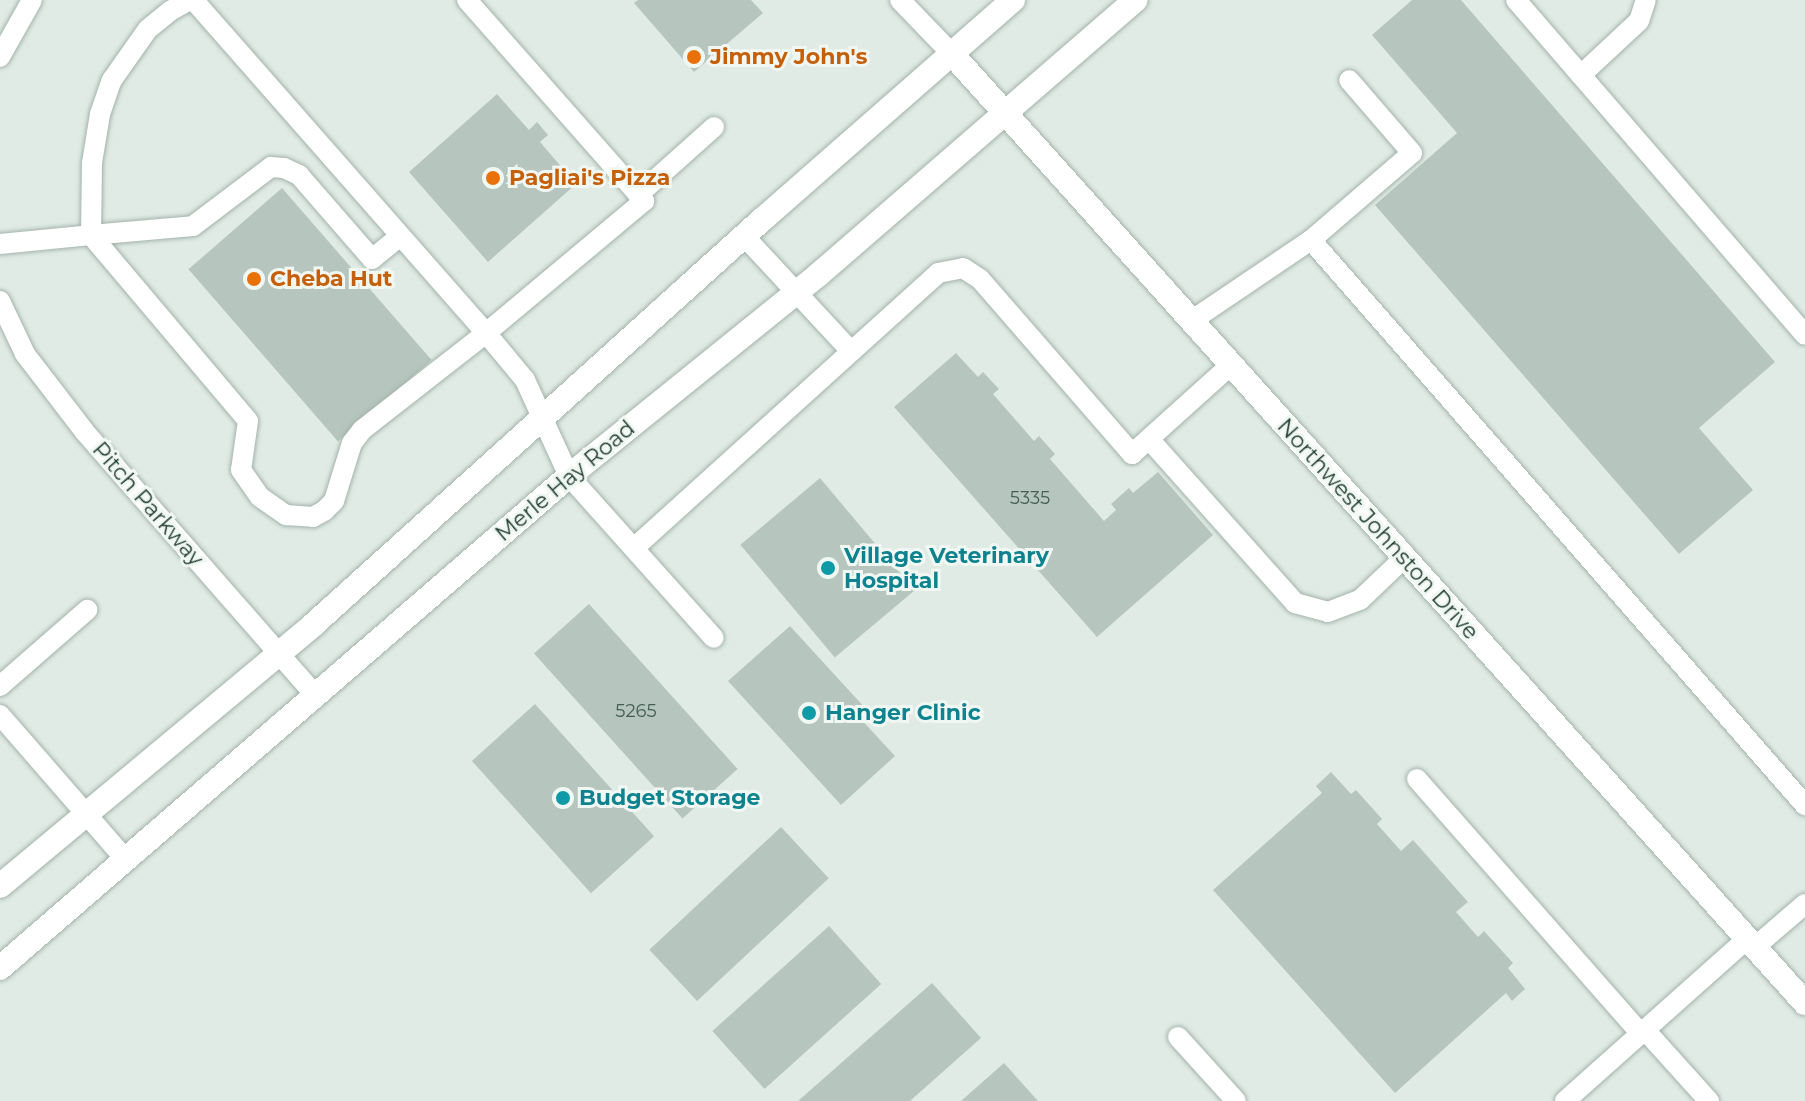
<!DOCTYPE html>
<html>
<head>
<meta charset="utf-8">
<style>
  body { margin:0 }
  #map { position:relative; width:1805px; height:1101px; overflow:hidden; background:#e0ebe5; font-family:Montserrat,sans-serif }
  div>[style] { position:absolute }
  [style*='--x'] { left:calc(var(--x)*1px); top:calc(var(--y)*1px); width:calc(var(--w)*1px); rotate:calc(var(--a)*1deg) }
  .building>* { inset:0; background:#b6c6be; transform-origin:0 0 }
  .roads { filter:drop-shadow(0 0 2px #a3b3ac) drop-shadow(0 0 2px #a3b3ac) }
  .service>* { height:20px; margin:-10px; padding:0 10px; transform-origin:10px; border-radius:10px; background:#fff }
  .tertiary>* { height:24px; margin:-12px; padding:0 12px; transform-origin:12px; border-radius:12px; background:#fff }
  .secondary>* { height:24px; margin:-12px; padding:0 12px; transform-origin:12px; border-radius:12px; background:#fff }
  .dots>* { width:22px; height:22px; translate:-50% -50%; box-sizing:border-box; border:4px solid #f1f8f4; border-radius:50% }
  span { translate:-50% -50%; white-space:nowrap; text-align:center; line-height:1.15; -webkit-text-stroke:6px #f1f8f4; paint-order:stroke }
  .number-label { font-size:18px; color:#465e55 }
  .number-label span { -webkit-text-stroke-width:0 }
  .food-label { font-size:22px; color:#c56008; font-weight:700 }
  .left { translate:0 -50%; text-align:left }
  .street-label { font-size:22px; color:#213c32 }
  .culture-label { font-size:22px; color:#0d838f; font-weight:700 }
</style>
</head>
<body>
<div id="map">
  <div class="building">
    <i style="clip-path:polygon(638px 0,751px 0,763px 13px,694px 72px,634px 3px)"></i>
    <i style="clip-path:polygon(1412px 0,1461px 0,1775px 362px,1699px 428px,1753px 490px,1679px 554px,1375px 205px,1457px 133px,1372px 35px)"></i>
    <i style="clip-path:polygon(497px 94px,529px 130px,537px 122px,548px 135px,540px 142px,576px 184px,488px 262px,409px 172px)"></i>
    <i style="left:282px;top:188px;width:228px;height:124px;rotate:49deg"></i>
    <i style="clip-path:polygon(956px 353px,978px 377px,983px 372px,999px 389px,993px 394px,1034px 441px,1039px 436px,1055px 454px,1050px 459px,1104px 521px,1116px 510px,1111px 504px,1129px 488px,1133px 493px,1158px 472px,1213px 535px,1097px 637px,894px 407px)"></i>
    <i style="left:820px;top:478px;width:147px;height:104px;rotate:50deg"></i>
    <i style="left:589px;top:604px;width:222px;height:74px;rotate:48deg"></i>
    <i style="clip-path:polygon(790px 626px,866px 709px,858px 716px,895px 756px,841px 805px,728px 681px)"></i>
    <i style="left:535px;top:704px;width:178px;height:85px;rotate:48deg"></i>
    <i style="clip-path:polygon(1331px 772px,1351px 794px,1356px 790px,1382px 819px,1377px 824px,1401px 851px,1413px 840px,1468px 902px,1456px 912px,1478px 937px,1484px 931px,1513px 963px,1508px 968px,1525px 989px,1512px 1001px,1506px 993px,1395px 1093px,1213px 890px,1322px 793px,1316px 786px)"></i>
    <i style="left:781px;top:827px;width:70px;height:180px;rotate:47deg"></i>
    <i style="left:829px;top:926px;width:78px;height:157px;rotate:48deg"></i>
    <i style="clip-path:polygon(932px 983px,981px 1038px,910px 1101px,798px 1101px)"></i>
    <i style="clip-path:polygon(1004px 1063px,1038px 1101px,961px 1101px)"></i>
  </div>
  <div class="roads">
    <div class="service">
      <i style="--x:467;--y:0;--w:268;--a:48.6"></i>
      <i style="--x:644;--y:201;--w:206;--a:140.1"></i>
      <i style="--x:486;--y:333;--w:61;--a:50.3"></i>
      <i style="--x:525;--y:380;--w:106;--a:65.4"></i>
      <i style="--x:569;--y:476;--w:217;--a:48.2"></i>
      <i style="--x:900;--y:0;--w:75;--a:46.1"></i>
      <i style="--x:1516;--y:0;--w:442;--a:49.2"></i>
      <i style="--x:0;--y:57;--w:65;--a:-60.7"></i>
      <i style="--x:1581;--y:75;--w:79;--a:-43"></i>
      <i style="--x:1639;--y:21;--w:22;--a:-72"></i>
      <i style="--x:638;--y:195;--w:102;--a:-41.8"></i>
      <i style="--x:91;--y:235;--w:243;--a:49.8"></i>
      <i style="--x:248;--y:421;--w:49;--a:98.1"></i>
      <i style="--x:241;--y:470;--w:33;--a:55"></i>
      <i style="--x:260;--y:497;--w:32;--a:35"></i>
      <i style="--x:286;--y:515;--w:27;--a:4"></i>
      <i style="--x:313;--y:517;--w:13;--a:-29"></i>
      <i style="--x:324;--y:511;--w:14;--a:-45"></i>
      <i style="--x:334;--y:501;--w:61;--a:-72.8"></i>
      <i style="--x:352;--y:443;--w:16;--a:-52"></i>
      <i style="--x:362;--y:430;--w:157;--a:-38"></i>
      <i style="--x:486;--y:333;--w:444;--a:-131.3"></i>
      <i style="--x:91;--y:235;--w:102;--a:-5"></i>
      <i style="--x:193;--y:226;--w:98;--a:-37.1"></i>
      <i style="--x:271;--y:167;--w:13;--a:4"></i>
      <i style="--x:284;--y:168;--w:17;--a:25"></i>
      <i style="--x:299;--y:175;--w:111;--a:49"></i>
      <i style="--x:372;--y:259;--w:36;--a:-39"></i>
      <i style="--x:744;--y:236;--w:157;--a:47.1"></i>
      <i style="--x:1311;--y:240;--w:133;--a:-40.7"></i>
      <i style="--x:1412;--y:153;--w:96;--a:-130.8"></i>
      <i style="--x:0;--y:244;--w:91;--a:-5.6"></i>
      <i style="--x:91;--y:235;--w:72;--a:-89.2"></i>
      <i style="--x:92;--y:163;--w:50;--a:-80.7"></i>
      <i style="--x:100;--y:114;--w:36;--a:-71"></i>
      <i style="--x:112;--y:80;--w:62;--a:-54.8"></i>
      <i style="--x:148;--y:29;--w:28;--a:-39"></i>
      <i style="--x:170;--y:11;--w:23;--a:-29"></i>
      <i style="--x:0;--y:301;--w:59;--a:64.7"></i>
      <i style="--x:25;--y:354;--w:97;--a:52.5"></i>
      <i style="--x:84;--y:431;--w:351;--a:48.8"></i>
      <i style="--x:1191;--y:321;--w:145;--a:-34"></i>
      <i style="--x:1311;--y:240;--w:751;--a:48.84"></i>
      <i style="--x:1149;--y:439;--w:220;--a:48.3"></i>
      <i style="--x:1295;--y:603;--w:34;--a:15"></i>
      <i style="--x:1328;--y:612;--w:34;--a:-21"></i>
      <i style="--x:1360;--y:600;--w:61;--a:-43.7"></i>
      <i style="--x:634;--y:548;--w:410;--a:-42.1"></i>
      <i style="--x:938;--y:273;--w:25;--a:-11"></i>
      <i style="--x:963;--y:268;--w:20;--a:33"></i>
      <i style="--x:980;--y:279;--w:232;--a:49"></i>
      <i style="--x:1132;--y:454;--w:133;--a:-42"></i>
      <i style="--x:0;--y:686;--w:116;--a:-41.1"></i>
      <i style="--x:0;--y:715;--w:191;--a:49"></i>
      <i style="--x:1417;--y:779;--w:339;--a:48.7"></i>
      <i style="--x:1755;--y:947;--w:66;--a:-40.7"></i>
      <i style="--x:1645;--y:1030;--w:96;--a:48"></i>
      <i style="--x:1178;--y:1037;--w:86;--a:47.8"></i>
      <i style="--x:1565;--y:1101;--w:244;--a:-41.7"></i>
    </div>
    <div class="tertiary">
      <i style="--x:952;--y:54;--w:1276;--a:48.05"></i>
    </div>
    <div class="secondary">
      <i style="--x:0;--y:886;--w:409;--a:-39.8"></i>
      <i style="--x:314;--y:624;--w:606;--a:-42.06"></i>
      <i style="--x:764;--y:218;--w:331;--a:-41.2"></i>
      <i style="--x:0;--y:968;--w:752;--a:-40.85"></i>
      <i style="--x:569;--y:476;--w:320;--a:-38.9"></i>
      <i style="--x:818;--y:275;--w:420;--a:-40.9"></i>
    </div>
  </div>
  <div class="dots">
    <i style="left:694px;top:57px;background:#e8710a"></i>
    <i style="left:493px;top:178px;background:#e8710a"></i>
    <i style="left:254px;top:279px;background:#e8710a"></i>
    <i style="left:828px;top:568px;background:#0f9aa8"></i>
    <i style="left:809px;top:713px;background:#0f9aa8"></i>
    <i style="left:563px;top:798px;background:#0f9aa8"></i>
  </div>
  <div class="number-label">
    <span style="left:1030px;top:498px">5335</span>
    <span style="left:636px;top:711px">5265</span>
  </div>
  <div class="food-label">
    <span class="left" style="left:710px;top:57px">Jimmy John's</span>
    <span class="left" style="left:509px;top:178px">Pagliai's Pizza</span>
    <span class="left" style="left:270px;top:279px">Cheba Hut</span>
  </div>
  <div class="street-label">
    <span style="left:565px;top:481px;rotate:-40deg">Merle Hay Road</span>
    <span style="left:148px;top:504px;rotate:49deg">Pitch Parkway</span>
    <span style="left:1378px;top:529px;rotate:48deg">Northwest Johnston Drive</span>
  </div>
  <div class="culture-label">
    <span class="left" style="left:844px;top:568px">Village Veterinary<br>Hospital</span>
    <span class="left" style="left:825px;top:713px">Hanger Clinic</span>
    <span class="left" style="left:579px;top:798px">Budget Storage</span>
  </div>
</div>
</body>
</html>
